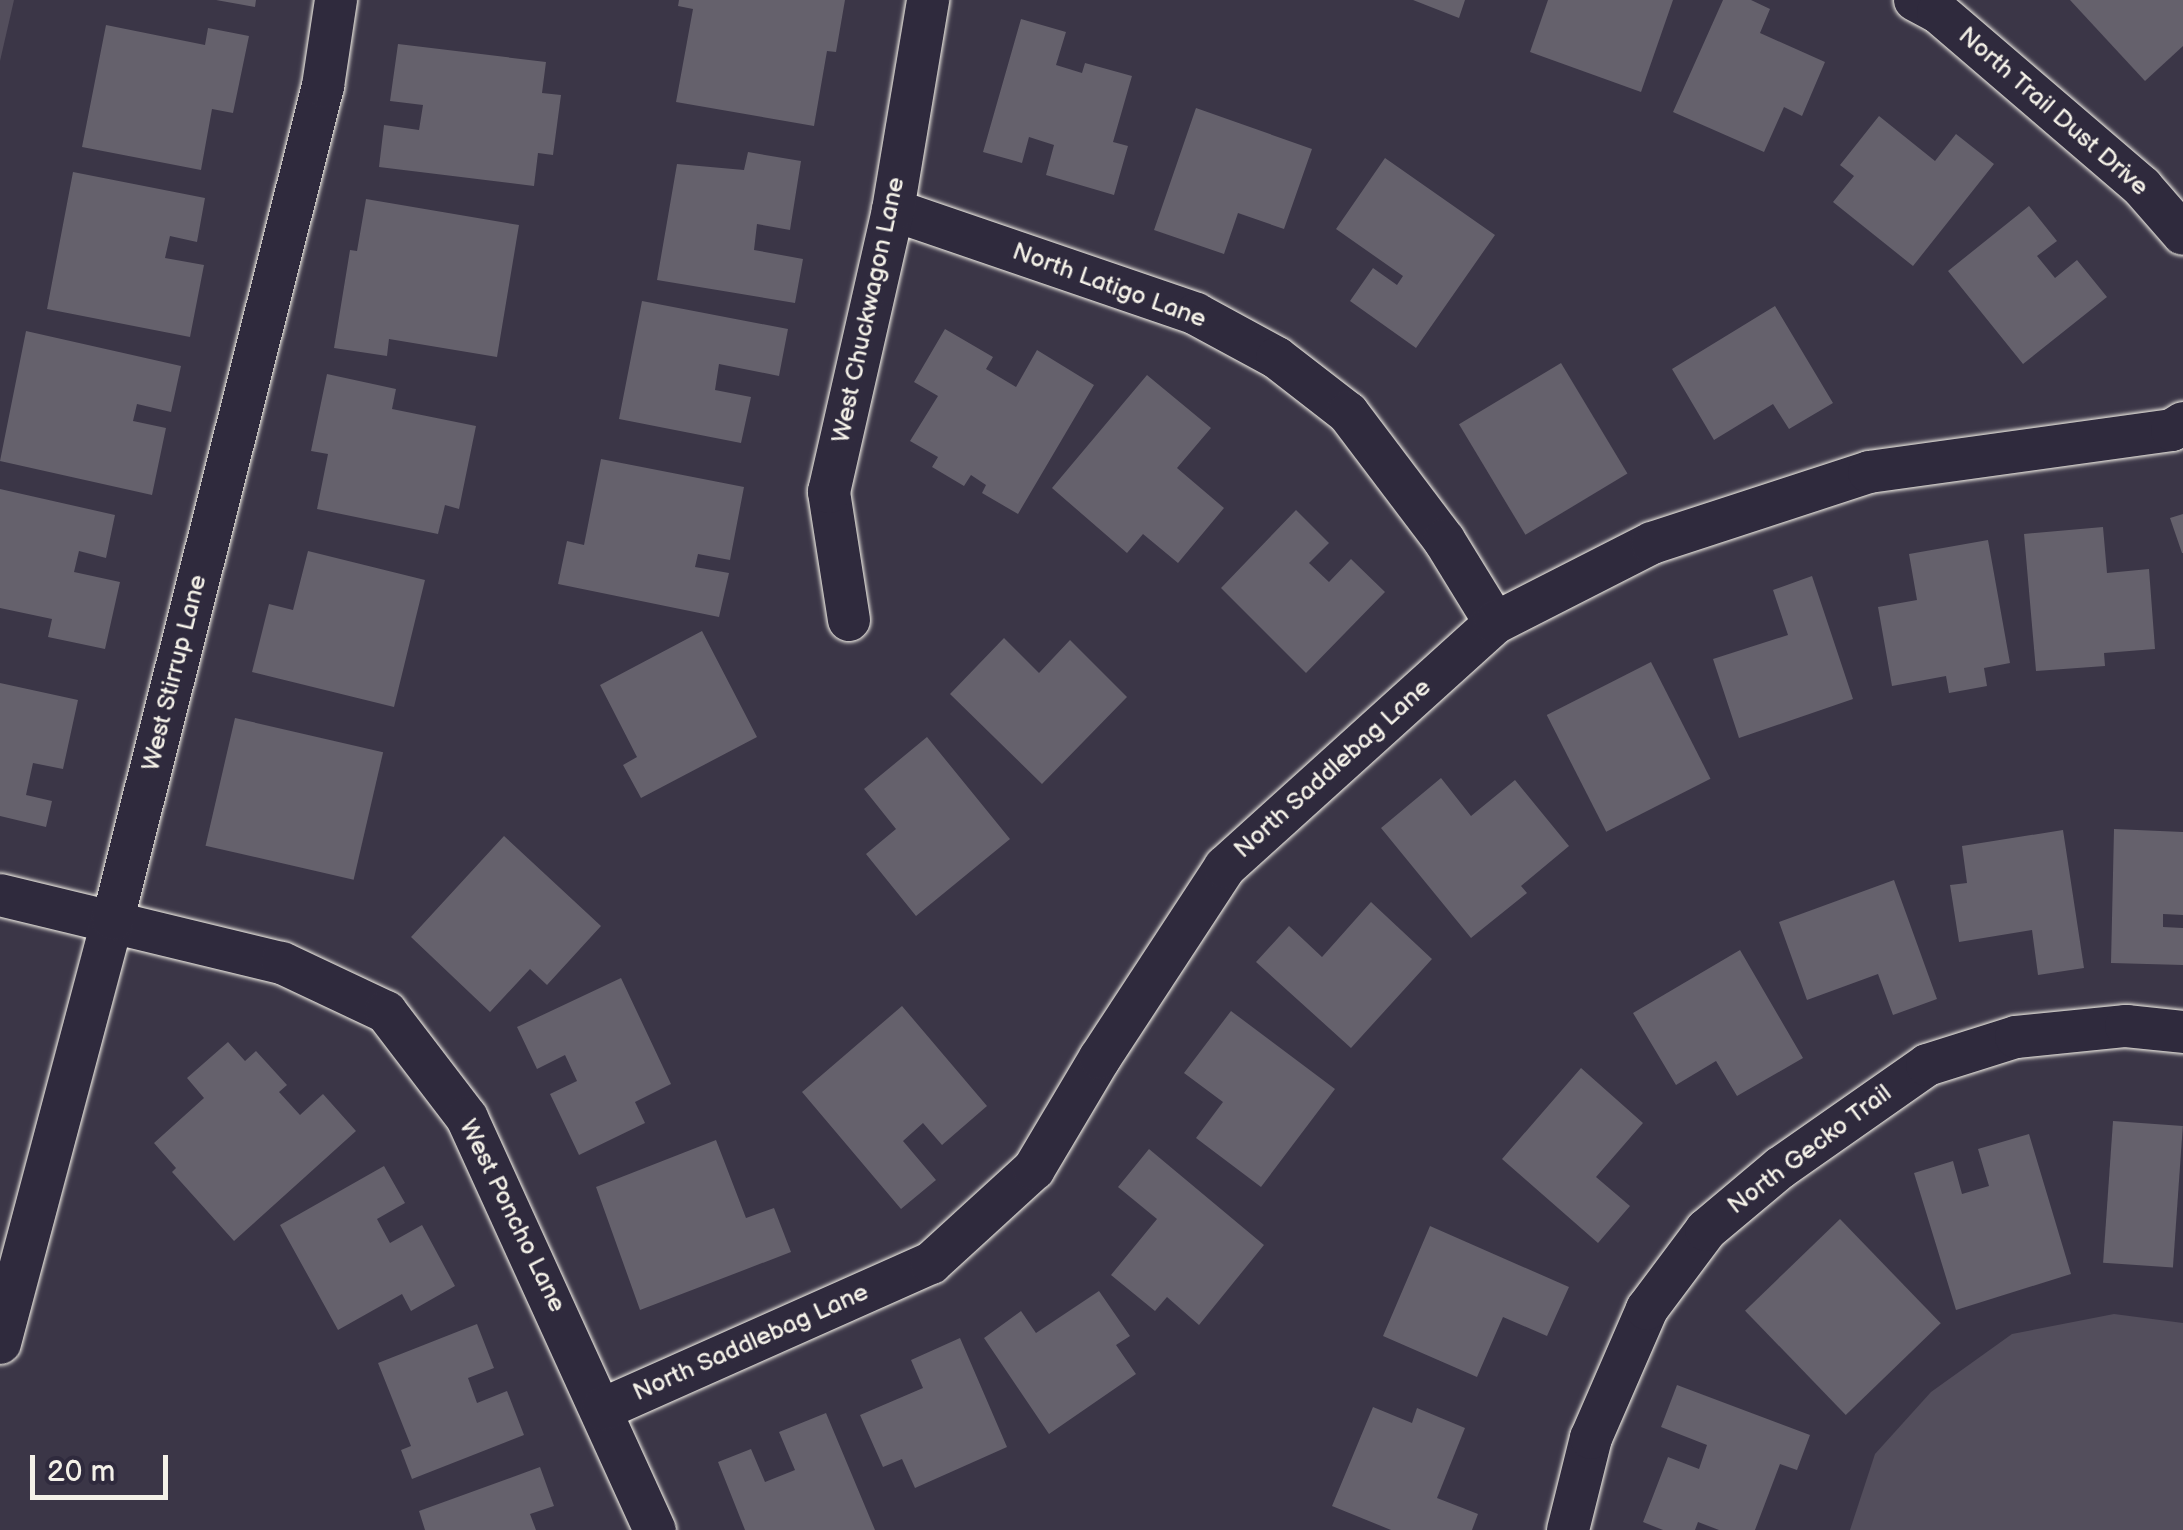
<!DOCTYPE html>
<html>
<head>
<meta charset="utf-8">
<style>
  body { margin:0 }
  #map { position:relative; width:2183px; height:1530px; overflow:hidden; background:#3b3647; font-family:"Balsamiq Sans",sans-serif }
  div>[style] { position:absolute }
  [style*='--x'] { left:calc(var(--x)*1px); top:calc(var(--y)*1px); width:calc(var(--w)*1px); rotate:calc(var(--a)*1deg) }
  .green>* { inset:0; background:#534e5c }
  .building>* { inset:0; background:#65616c; transform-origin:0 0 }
  .roads { filter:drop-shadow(0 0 2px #f4f1e8) drop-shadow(0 0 2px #f4f1e8) }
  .minor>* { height:42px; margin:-21px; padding:0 21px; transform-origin:21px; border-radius:21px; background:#2f2a3d }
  span { translate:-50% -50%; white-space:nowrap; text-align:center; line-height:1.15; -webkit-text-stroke:8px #2f2a3d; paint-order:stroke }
  .street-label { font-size:25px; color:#f4f1e8 }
  .scale { position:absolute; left:30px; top:1455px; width:138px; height:45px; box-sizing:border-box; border:5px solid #f4f1e8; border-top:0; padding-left:12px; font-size:30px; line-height:35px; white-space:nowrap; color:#f4f1e8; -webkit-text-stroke:8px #2f2a3d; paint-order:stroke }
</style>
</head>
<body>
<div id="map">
  <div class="green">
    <i style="clip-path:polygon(0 0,14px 0,0 61px)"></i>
    <i style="clip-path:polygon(2114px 1314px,2183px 1323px,2183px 1530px,1850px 1530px,1875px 1454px,1931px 1392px,2012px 1334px)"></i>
  </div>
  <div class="building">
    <i style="clip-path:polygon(216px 0,256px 0,255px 7px)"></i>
    <i style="clip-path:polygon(679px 0,845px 0,836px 52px,827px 51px,814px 126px,676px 102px,693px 9px,678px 6px)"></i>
    <i style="clip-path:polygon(1413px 0,1465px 0,1459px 18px)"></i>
    <i style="clip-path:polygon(1548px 0,1673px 0,1641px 92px,1530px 52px)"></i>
    <i style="clip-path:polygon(1723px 0,1751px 0,1770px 9px,1760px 33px,1825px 62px,1802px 116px,1784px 107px,1764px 152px,1673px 112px)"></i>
    <i style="clip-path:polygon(2070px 0,2183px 0,2183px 46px,2145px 81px)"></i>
    <i style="clip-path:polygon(1021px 19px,1066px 32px,1056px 65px,1082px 73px,1085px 63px,1132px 76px,1113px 142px,1128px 146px,1114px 195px,1046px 175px,1054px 145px,1029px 137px,1022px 163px,983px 152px)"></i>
    <i style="clip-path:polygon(106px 25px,205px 45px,208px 28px,249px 36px,233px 113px,212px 109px,201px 170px,82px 147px)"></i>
    <i style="clip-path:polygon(398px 44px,546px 62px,542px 93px,561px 95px,553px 155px,538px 153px,534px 186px,379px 167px,384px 125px,419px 130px,423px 105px,390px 101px)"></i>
    <i style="clip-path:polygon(1196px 108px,1312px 149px,1284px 229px,1238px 213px,1224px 254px,1154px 230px)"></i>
    <i style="clip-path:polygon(1879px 116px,1935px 161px,1956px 134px,1994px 164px,1913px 266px,1833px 202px,1854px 176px,1840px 165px)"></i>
    <i style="clip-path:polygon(748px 152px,801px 161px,790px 230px,757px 224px,754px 250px,803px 259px,795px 303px,657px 280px,677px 164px,744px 170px)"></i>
    <i style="clip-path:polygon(1385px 158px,1495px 235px,1416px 348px,1350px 301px,1373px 268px,1397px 285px,1403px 276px,1336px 229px)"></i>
    <i style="clip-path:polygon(73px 172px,205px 198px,197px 242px,170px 236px,165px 258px,204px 265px,190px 337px,47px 309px)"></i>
    <i style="clip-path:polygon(366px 199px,519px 225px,497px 357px,389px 339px,387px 356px,334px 348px,350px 250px,357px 251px)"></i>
    <i style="clip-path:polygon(2029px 206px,2057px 241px,2037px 256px,2055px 278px,2077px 260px,2107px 297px,2023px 364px,1948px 271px)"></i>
    <i style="clip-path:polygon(642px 301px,788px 329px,779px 376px,719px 364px,715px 390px,751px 397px,741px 443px,619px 419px)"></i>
    <i style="clip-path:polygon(1775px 306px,1833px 403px,1789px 429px,1773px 404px,1714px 440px,1672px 369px)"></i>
    <i style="clip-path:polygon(945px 329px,993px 357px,986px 369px,1016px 387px,1037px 350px,1094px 385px,1018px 514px,982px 493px,986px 485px,971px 475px,964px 486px,932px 467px,938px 457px,910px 441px,938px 396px,914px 382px)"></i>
    <i style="clip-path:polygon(26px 331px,181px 366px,171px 412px,137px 404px,133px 421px,166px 428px,152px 495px,0 461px)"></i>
    <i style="left:1561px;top:363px;width:129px;height:119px;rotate:59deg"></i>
    <i style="clip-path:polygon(327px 374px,396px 389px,392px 409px,476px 426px,459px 509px,445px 505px,438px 534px,317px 509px,328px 454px,311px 451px)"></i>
    <i style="clip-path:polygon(1147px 375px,1211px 428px,1177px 468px,1224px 508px,1178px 563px,1143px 534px,1127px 553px,1052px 488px)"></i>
    <i style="clip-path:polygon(601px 459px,744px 487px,730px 560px,698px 554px,695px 567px,729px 573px,719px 617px,558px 584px,567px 541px,584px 545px)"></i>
    <i style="clip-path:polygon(0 489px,115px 515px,106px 558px,79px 551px,74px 572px,120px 582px,105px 649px,48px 637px,52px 619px,0 608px)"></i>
    <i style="clip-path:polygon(1296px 510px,1329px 543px,1309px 563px,1329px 582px,1351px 559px,1385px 592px,1306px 673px,1221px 588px)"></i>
    <i style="clip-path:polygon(2183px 514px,2183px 553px,2182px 553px,2170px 518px)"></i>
    <i style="clip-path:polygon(2103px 527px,2107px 573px,2149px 569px,2155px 649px,2104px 653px,2105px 666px,2036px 671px,2024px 534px)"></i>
    <i style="clip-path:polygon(1988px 540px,2010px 663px,1984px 668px,1987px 686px,1949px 693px,1946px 676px,1892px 686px,1878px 607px,1917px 600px,1909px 554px)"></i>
    <i style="clip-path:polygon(308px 551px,425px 580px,394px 707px,252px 672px,269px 604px,293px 610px)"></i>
    <i style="clip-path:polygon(1812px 576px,1853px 699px,1739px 738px,1713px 659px,1788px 635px,1773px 590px)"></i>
    <i style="clip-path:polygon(702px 631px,757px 737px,641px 798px,623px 765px,637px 757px,600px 685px)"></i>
    <i style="clip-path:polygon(1004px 638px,1039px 673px,1070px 640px,1127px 697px,1042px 784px,950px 694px)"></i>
    <i style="left:1651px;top:662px;width:131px;height:117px;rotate:63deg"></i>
    <i style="clip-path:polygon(0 683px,78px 700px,63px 769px,33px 763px,26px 795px,52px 801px,46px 827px,0 816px)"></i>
    <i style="left:235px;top:718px;width:152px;height:131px;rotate:13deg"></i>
    <i style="clip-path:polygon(927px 737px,1010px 839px,916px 916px,866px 854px,896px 829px,864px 789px)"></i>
    <i style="clip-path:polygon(1441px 778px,1471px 816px,1515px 780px,1569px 846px,1521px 886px,1527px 893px,1471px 938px,1381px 828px)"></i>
    <i style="clip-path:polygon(2114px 829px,2183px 832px,2183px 915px,2163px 914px,2163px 927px,2183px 928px,2183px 965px,2111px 963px)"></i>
    <i style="clip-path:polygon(2063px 830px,2084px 968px,2038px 975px,2032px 930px,1959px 942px,1950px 885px,1967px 883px,1962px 846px)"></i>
    <i style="clip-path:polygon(504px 836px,601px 926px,547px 985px,530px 969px,490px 1012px,411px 937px)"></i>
    <i style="clip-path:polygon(1894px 880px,1937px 999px,1893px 1015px,1878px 974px,1807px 1000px,1779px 922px)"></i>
    <i style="clip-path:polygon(1371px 902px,1432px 959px,1351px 1048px,1256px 962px,1289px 926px,1322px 957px)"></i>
    <i style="clip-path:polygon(1740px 950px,1803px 1058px,1737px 1096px,1716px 1061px,1676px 1085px,1633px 1013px)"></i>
    <i style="clip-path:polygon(621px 978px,671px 1084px,635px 1102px,645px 1123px,579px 1155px,550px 1094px,577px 1081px,565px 1055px,537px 1069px,517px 1027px)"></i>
    <i style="clip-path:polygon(902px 1006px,987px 1106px,942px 1145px,923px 1123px,903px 1141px,936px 1180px,901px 1209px,802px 1092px)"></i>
    <i style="clip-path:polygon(1231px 1011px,1335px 1089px,1261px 1187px,1196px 1138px,1223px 1102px,1184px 1073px)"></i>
    <i style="clip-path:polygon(228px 1042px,245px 1061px,256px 1051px,287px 1085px,279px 1092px,300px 1115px,323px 1094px,356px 1131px,234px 1241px,172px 1172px,176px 1168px,154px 1143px,204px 1098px,187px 1078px)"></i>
    <i style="clip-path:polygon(1581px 1068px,1643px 1123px,1596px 1177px,1630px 1206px,1598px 1243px,1502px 1159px)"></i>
    <i style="left:2113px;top:1121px;width:70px;height:142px;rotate:4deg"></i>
    <i style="clip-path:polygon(2029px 1134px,2071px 1274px,1956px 1310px,1914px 1173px,1953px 1161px,1962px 1194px,1989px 1186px,1978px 1149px)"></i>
    <i style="clip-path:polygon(716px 1140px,746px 1218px,774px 1208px,791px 1252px,640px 1310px,596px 1187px)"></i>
    <i style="clip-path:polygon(1149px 1149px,1264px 1245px,1199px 1325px,1167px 1297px,1155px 1311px,1111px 1275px,1157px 1219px,1118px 1187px)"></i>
    <i style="clip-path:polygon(384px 1166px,405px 1203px,377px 1219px,390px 1243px,422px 1225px,455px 1286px,411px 1311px,402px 1294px,338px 1330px,280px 1225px)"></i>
    <i style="left:1840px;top:1219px;width:145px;height:132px;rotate:46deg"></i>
    <i style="clip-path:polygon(1430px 1226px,1569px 1287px,1547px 1336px,1503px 1317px,1477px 1377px,1383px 1336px)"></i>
    <i style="clip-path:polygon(1099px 1291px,1130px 1336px,1116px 1345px,1136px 1374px,1049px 1434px,984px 1338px,1021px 1311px,1036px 1333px)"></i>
    <i style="clip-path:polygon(477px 1324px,494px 1368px,468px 1378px,477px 1403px,507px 1391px,524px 1435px,412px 1479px,401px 1450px,411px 1446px,378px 1363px)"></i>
    <i style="clip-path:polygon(960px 1338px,1007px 1447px,915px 1488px,902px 1459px,883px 1467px,860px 1415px,923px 1388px,911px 1360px)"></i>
    <i style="clip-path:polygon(1677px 1385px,1810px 1435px,1797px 1470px,1780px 1464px,1755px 1530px,1719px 1530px,1698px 1522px,1695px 1530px,1663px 1530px,1643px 1522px,1668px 1457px,1699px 1469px,1707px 1445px,1661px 1427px)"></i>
    <i style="clip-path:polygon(1373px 1407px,1412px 1423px,1417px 1408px,1465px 1428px,1437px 1498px,1478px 1514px,1472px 1530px,1391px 1530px,1332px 1506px)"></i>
    <i style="clip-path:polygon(826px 1413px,875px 1530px,745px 1530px,718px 1462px,751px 1449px,765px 1482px,795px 1470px,779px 1432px)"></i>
    <i style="clip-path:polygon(540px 1467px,554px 1506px,530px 1514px,536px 1530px,425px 1530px,419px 1511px)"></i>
  </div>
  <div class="roads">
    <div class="minor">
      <i style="--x:1915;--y:0;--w:26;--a:28"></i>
      <i style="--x:1938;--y:12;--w:269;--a:40.6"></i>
      <i style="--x:2142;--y:187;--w:62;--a:48.9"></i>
      <i style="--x:893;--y:210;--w:320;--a:18.9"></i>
      <i style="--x:1196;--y:314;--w:92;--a:28.5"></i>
      <i style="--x:1277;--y:358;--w:90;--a:37.8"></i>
      <i style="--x:1348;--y:413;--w:159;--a:52.9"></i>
      <i style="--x:1444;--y:540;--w:97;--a:58.4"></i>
      <i style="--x:849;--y:620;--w:130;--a:-98.9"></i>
      <i style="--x:829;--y:492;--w:289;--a:-77.2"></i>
      <i style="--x:893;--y:210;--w:213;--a:-80.5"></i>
      <i style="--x:0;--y:895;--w:290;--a:13.6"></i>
      <i style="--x:282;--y:963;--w:115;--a:25.2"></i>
      <i style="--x:386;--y:1012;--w:133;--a:52.6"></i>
      <i style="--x:467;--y:1118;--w:453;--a:65.5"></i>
      <i style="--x:0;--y:1343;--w:439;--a:-75.1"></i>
      <i style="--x:113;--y:919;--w:859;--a:-75.85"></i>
      <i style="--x:323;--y:86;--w:87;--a:-81.4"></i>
      <i style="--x:603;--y:1409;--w:359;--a:-24"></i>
      <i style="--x:931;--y:1263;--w:139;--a:-42.4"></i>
      <i style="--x:1034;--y:1169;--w:129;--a:-59.3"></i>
      <i style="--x:1100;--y:1058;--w:228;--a:-56.8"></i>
      <i style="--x:1225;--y:867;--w:364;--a:-42.1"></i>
      <i style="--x:1495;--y:623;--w:176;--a:-27"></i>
      <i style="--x:1652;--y:543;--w:228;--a:-18.1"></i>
      <i style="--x:1869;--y:472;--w:306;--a:-7.9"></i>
      <i style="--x:2172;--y:430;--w:13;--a:-32"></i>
      <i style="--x:1568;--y:1530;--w:95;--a:-76"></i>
      <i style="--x:1591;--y:1438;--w:141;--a:-66.5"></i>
      <i style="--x:1647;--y:1309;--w:99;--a:-53.2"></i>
      <i style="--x:1706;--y:1230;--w:97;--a:-40"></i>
      <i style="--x:1780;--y:1168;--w:179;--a:-35"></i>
      <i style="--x:1927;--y:1065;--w:93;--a:-17.5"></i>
      <i style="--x:2016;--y:1037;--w:111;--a:-5.7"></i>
      <i style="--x:2126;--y:1026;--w:57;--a:6"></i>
    </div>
  </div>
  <div class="street-label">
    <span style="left:2053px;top:112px;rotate:41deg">North Trail Dust Drive</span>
    <span style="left:1109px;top:286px;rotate:20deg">North Latigo Lane</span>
    <span style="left:869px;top:310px;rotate:-78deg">West Chuckwagon Lane</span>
    <span style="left:175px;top:673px;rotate:-76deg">West Stirrup Lane</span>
    <span style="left:1333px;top:769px;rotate:-42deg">North Saddlebag Lane</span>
    <span style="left:1810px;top:1150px;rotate:-37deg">North Gecko Trail</span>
    <span style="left:512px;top:1216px;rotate:64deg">West Poncho Lane</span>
    <span style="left:751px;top:1343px;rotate:-24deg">North Saddlebag Lane</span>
  </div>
  <div class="scale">20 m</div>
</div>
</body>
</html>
